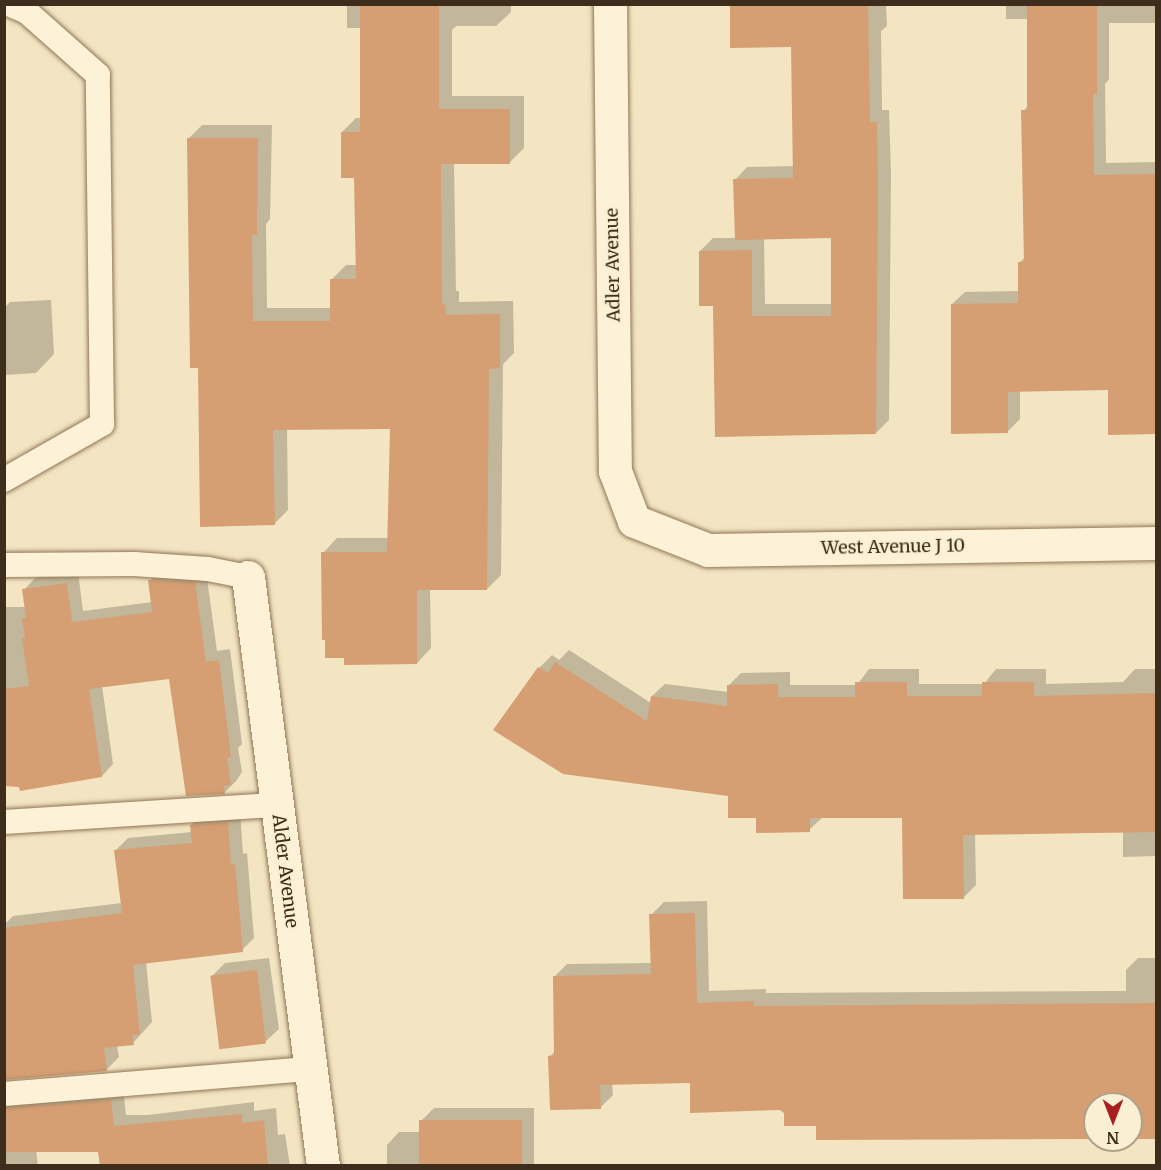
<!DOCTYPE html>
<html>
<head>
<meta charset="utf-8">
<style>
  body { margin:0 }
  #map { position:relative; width:1161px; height:1170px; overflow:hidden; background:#f3e5c2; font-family:Merriweather,serif }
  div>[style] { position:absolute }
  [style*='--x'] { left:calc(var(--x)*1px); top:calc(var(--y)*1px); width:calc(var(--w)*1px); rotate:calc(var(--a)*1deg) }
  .shadow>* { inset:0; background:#0003 }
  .building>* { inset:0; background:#d69e73; transform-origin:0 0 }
  .roads { filter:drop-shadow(0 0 2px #907656) drop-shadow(0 0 2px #907656) }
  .service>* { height:24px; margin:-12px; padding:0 12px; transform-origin:12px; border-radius:12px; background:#fdf2d7 }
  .minor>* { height:33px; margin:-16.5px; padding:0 16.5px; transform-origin:16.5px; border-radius:16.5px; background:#fdf2d7 }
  span { translate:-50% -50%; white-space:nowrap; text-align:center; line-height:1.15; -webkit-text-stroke:4.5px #faefd3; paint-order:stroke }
  .street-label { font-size:18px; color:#3e2d1c }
  .frame { position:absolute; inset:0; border:6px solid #3e2d1c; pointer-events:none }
  .north { position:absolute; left:1083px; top:1092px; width:60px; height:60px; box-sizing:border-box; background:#faefd3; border:2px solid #afa18a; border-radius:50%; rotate:180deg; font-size:16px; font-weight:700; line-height:24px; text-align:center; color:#3e2d1c }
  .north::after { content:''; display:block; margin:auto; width:21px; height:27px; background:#a71f1f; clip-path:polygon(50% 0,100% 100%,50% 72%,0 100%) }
</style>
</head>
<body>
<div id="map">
  <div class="shadow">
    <i style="clip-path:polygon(347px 4px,511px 4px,511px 12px,496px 26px,456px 26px,452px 30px,452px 96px,524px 96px,524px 148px,509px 163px,454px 163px,456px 291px,459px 291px,459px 302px,513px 301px,514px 353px,503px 364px,501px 575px,487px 589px,430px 589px,431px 648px,417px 663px,323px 553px,337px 538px,389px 538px,391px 427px,287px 428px,288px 510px,274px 524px,199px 367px,188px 139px,202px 125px,272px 125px,270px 219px,266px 224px,267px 308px,332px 308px,332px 279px,346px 265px,358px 265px,356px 177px,342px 132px,356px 118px,362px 118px,362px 28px,347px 28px)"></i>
    <i style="clip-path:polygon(evenodd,731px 4px,886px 4px,887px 26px,881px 31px,882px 110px,889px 110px,891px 174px,889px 420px,876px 433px,714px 305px,700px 251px,713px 238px,736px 238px,735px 180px,747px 167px,795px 166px,792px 46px,731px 4px,833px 236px,833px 304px,765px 304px,764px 238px,833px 236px)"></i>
    <i style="clip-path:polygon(1006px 4px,1156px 4px,1156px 23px,1109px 23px,1109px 79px,1105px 84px,1106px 163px,1156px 162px,1156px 433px,1110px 433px,1110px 389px,1020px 390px,1020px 419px,1007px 432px,952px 304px,965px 292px,1019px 291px,1019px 263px,1025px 257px,1023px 111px,1029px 105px,1029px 19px,1006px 19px)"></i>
    <i style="clip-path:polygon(51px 300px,54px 354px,36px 373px,4px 375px,4px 308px,10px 302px)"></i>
    <i style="clip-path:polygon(161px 569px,206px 571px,217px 651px,230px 649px,242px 744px,238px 748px,242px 772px,236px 781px,224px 793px,170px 677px,102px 686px,113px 764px,102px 776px,4px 785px,4px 607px,26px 607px,24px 590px,35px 578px,78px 572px,83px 611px,152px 602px,149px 581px)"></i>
    <i style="clip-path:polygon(569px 650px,651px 703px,652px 696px,665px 684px,728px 692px,728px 686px,741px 673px,790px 672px,790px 685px,857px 685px,869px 669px,919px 669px,919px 684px,984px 684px,996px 669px,1046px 669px,1046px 684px,1123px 682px,1135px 669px,1156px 669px,1156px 856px,1123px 857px,1123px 831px,975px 833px,976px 885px,963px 898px,904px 816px,822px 818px,809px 830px,757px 816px,729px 795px,495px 729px,539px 668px,552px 655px,559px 660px)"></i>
    <i style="clip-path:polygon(240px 811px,243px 854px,247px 853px,254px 938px,242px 950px,146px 962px,152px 1022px,133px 1043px,117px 1045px,119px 1057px,106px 1070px,4px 1078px,4px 925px,13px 916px,122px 903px,116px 850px,128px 838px,192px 832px,191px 825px,204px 813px)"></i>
    <i style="clip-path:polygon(707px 901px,709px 991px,766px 989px,766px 993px,1126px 991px,1126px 970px,1138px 958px,1156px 958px,1156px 1138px,1131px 1138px,1131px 1104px,1095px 1104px,1095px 1138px,818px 1124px,780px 1109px,691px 1081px,612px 1083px,613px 1095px,600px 1108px,550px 1057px,555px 1051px,554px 977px,567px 964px,652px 963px,651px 915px,664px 902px)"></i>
    <i style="clip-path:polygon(269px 958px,279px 1029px,266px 1041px,212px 976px,225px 963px)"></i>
    <i style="clip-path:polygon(4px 1087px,123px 1088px,126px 1115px,148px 1115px,254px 1102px,254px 1111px,276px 1108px,278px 1135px,285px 1134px,290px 1166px,102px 1166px,100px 1150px,36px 1150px,38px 1166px,4px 1166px)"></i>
    <i style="clip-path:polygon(434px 1108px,534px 1108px,534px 1166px,387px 1166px,387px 1145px,399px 1132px,421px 1132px,421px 1121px)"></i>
  </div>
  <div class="building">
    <i style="clip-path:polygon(360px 4px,439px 4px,439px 109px,510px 109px,510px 164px,441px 164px,442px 305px,445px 304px,446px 315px,500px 314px,500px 368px,489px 369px,487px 590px,417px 590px,417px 664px,344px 665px,344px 658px,325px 658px,325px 640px,322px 640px,321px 552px,387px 552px,390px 429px,273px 430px,275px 525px,200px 527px,198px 368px,190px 368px,187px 138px,258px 138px,257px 235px,252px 235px,253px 321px,330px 321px,330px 279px,356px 279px,354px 178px,341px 178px,341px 132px,360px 132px)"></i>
    <i style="clip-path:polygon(730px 4px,868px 4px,870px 122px,877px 122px,878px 188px,876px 434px,715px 437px,713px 306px,699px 306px,699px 251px,752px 250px,752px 316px,831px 316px,831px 238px,735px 240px,733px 179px,793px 178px,791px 47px,730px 48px)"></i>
    <i style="clip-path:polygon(1027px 4px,1097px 4px,1097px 94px,1093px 94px,1094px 175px,1156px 174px,1156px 434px,1108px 435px,1108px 390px,1008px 392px,1008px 433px,951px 434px,951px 304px,1018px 303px,1018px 262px,1024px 262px,1021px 110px,1027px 110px)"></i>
    <i style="clip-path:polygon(148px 580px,195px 582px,206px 662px,219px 660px,231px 757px,227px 758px,231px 785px,224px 786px,225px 794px,186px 796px,169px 679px,89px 689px,102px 777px,20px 791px,19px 787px,4px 786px,4px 689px,29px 686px,22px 638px,25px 638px,22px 618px,26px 618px,22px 589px,67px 583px,72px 622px,152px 612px)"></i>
    <i style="clip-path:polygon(555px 662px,647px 721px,651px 696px,727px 706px,727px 685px,778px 684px,778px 697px,855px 697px,855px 682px,907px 682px,907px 696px,982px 696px,982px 682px,1034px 682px,1034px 696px,1156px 693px,1156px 832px,963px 835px,964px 899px,903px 899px,902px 818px,810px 818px,810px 832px,756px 833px,756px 818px,728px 818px,728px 796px,563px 774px,493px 730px,538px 667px,548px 673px)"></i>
    <i style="clip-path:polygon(228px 822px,231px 865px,235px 864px,243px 952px,133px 965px,140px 1035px,132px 1035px,134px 1045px,104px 1048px,107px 1071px,4px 1080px,4px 928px,122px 913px,114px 850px,192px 843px,190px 825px)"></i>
    <i style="clip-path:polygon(695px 913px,697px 1003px,754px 1001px,754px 1006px,1156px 1003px,1156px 1139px,1131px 1139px,1131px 1104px,1095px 1104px,1095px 1139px,816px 1140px,816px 1126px,784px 1126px,784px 1113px,780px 1110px,690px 1113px,690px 1083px,600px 1085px,601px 1109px,550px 1110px,548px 1056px,554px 1055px,553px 976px,651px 974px,649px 914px)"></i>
    <i style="left:257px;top:970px;width:74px;height:47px;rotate:83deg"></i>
    <i style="clip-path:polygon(111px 1100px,114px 1126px,242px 1114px,242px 1123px,264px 1120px,268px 1166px,100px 1166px,98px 1152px,4px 1152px,4px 1108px)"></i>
    <i style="left:419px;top:1120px;width:103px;height:46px"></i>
  </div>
  <div class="roads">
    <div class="service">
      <i style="--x:4;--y:480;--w:113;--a:-29.7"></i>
      <i style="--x:102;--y:424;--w:349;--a:-90.7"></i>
      <i style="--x:98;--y:75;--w:95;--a:-138.4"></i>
      <i style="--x:27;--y:12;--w:21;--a:-157"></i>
      <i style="--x:4;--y:565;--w:130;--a:-0.4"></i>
      <i style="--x:134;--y:564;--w:74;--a:3.9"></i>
      <i style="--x:208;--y:569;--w:41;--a:11.3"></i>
      <i style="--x:4;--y:822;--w:274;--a:-3.6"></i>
      <i style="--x:4;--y:1094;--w:308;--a:-4.7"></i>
    </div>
    <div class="minor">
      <i style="--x:610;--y:4;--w:467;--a:89.4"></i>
      <i style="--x:615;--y:471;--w:53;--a:69.2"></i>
      <i style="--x:634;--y:521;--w:79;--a:21.4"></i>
      <i style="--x:708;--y:550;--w:448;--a:-0.9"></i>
      <i style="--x:248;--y:577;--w:594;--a:82.74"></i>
    </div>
  </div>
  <div class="street-label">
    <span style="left:613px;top:265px;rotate:-91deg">Adler Avenue</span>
    <span style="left:893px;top:547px;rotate:-1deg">West Avenue J 10</span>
    <span style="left:285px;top:871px;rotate:83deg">Alder Avenue</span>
  </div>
  <div class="frame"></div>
  <div class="north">N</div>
</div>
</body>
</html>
